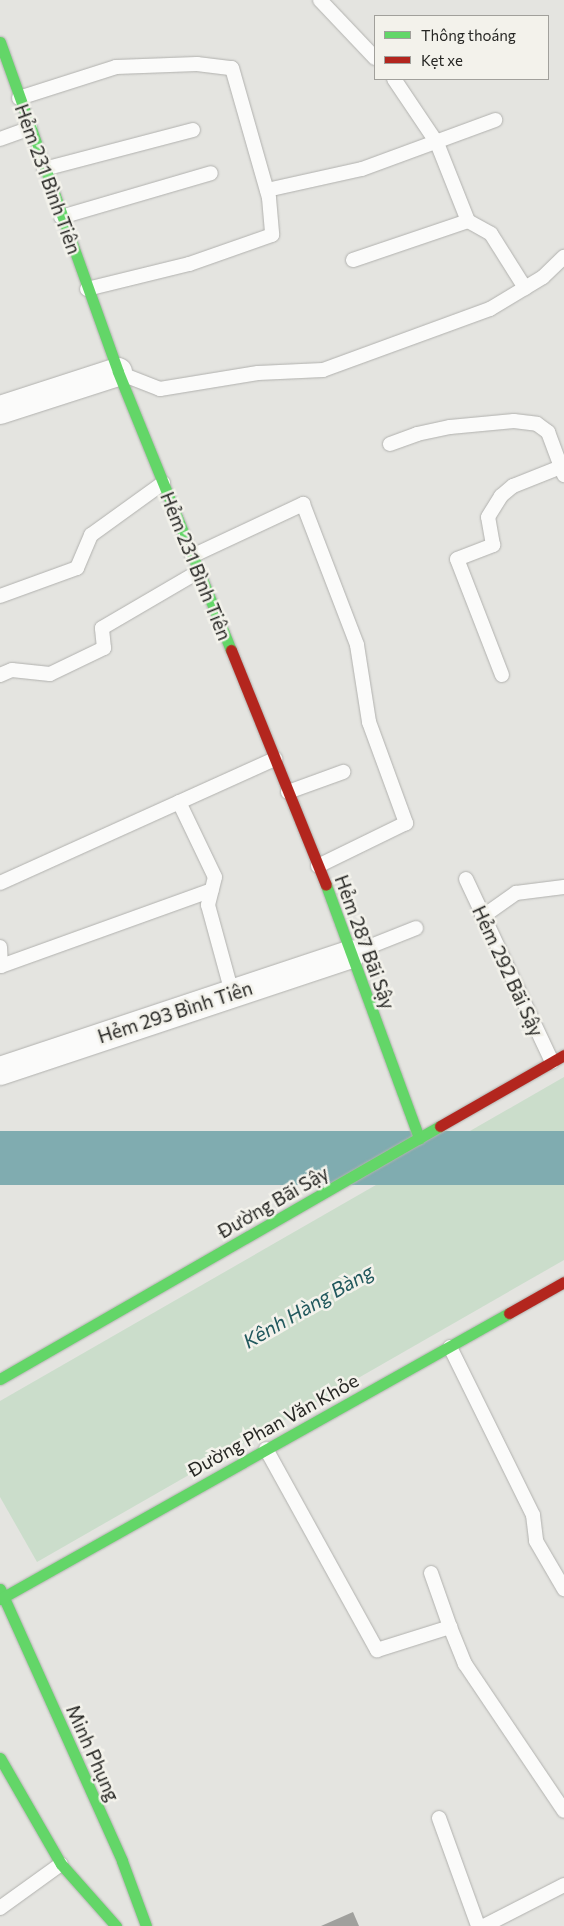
<!DOCTYPE html>
<html>
<head>
<meta charset="utf-8">
<style>
  body { margin:0 }
  #map { position:relative; width:564px; height:1926px; overflow:hidden; background:#e4e4e0; font-family:Commissioner,sans-serif }
  div>[style] { position:absolute }
  [style*='--x'] { left:calc(var(--x)*1px); top:calc(var(--y)*1px); width:calc(var(--w)*1px); rotate:calc(var(--a)*1deg) }
  .green>* { inset:0; background:#cbddcb }
  .water>* { inset:0; background:#80acb0; transform-origin:0 0 }
  .building>* { inset:0; background:#a0a09d }
  .roads { filter:drop-shadow(0 0 1px #b1b1ae) drop-shadow(0 0 1px #b1b1ae) }
  .lane>* { height:14px; margin:-7px; padding:0 7px; transform-origin:7px; border-radius:7px; background:#fbfbfa }
  .street>* { height:28px; margin:-14px; padding:0 14px; transform-origin:14px; border-radius:14px; background:#fbfbfa }
  .fast>* { height:11px; margin:-5.5px; padding:0 5.5px; transform-origin:5.5px; border-radius:5.5px; background:#63d668 }
  .jam>* { height:11px; margin:-5.5px; padding:0 5.5px; transform-origin:5.5px; border-radius:5.5px; background:#b3261e }
  span { translate:-50% -50%; white-space:nowrap; text-align:center; line-height:1.15; -webkit-text-stroke:5px #f3f2eb; paint-order:stroke }
  .street-label { font-size:19px; color:#262623 }
  .water-label { font-size:20px; color:#21585d; font-style:italic }
  .legend { position:absolute; left:374px; top:15px; width:175px; height:65px; box-sizing:border-box; background:#f3f2eb; border:1px solid #a1a09b; margin:0; padding:6px 9px; list-style:none; font-size:15px; color:#262623 }
  .legend li { display:flex; align-items:center; gap:10px; height:25px }
  .legend b { width:25px; border:1px solid #a1a09b }
</style>
</head>
<body>
<div id="map">
  <div class="green">
    <i style="clip-path:polygon(564px 1077px,564px 1260px,37px 1562px,0 1497px,0 1401px)"></i>
  </div>
  <div class="water">
    <i style="left:564px;top:1131px;width:54px;height:606px;rotate:90deg"></i>
  </div>
  <div class="building">
    <i style="clip-path:polygon(353px 1912px,359px 1926px,321px 1926px)"></i>
  </div>
  <div class="roads">
    <div class="lane">
      <i style="--x:320;--y:0;--w:80;--a:46.5"></i>
      <i style="--x:394;--y:79;--w:77;--a:56.1"></i>
      <i style="--x:437;--y:143;--w:84;--a:68.3"></i>
      <i style="--x:468;--y:221;--w:26;--a:29"></i>
      <i style="--x:491;--y:234;--w:64;--a:57.8"></i>
      <i style="--x:19;--y:98;--w:102;--a:-17.7"></i>
      <i style="--x:116;--y:67;--w:81;--a:-2.1"></i>
      <i style="--x:197;--y:64;--w:35;--a:7"></i>
      <i style="--x:232;--y:68;--w:135;--a:74.1"></i>
      <i style="--x:269;--y:198;--w:37;--a:85"></i>
      <i style="--x:272;--y:235;--w:88;--a:160.7"></i>
      <i style="--x:189;--y:264;--w:105;--a:166.2"></i>
      <i style="--x:0;--y:139;--w:32;--a:-20"></i>
      <i style="--x:44;--y:169;--w:154;--a:-14.7"></i>
      <i style="--x:267;--y:190;--w:97;--a:-12.5"></i>
      <i style="--x:362;--y:169;--w:142;--a:-20.2"></i>
      <i style="--x:61;--y:217;--w:156;--a:-16.3"></i>
      <i style="--x:353;--y:260;--w:121;--a:-18.7"></i>
      <i style="--x:119;--y:373;--w:44;--a:21.3"></i>
      <i style="--x:160;--y:389;--w:99;--a:-9.3"></i>
      <i style="--x:258;--y:373;--w:65;--a:-2.6"></i>
      <i style="--x:323;--y:370;--w:178;--a:-20.1"></i>
      <i style="--x:490;--y:309;--w:62;--a:-31.1"></i>
      <i style="--x:543;--y:277;--w:29;--a:-44"></i>
      <i style="--x:390;--y:444;--w:29;--a:-20"></i>
      <i style="--x:417;--y:434;--w:34;--a:-12"></i>
      <i style="--x:450;--y:427;--w:64;--a:-5.4"></i>
      <i style="--x:514;--y:421;--w:23;--a:7"></i>
      <i style="--x:537;--y:424;--w:14;--a:36"></i>
      <i style="--x:548;--y:432;--w:46;--a:69.6"></i>
      <i style="--x:192;--y:556;--w:123;--a:-25.1"></i>
      <i style="--x:303;--y:504;--w:151;--a:69"></i>
      <i style="--x:357;--y:645;--w:78;--a:81.1"></i>
      <i style="--x:369;--y:722;--w:108;--a:69.9"></i>
      <i style="--x:406;--y:823;--w:98;--a:154"></i>
      <i style="--x:0;--y:596;--w:82;--a:-20"></i>
      <i style="--x:77;--y:568;--w:36;--a:-67"></i>
      <i style="--x:91;--y:535;--w:89;--a:-35.8"></i>
      <i style="--x:0;--y:675;--w:13;--a:-23"></i>
      <i style="--x:12;--y:670;--w:38;--a:6"></i>
      <i style="--x:50;--y:674;--w:60;--a:-25.7"></i>
      <i style="--x:104;--y:648;--w:20;--a:-96"></i>
      <i style="--x:102;--y:628;--w:111;--a:-30.3"></i>
      <i style="--x:502;--y:675;--w:124;--a:-111.2"></i>
      <i style="--x:457;--y:559;--w:39;--a:-21"></i>
      <i style="--x:493;--y:545;--w:28;--a:-100"></i>
      <i style="--x:488;--y:517;--w:25;--a:-58"></i>
      <i style="--x:501;--y:496;--w:16;--a:-40"></i>
      <i style="--x:513;--y:486;--w:52;--a:-21.6"></i>
      <i style="--x:288;--y:792;--w:59;--a:-20"></i>
      <i style="--x:179;--y:802;--w:83;--a:64.4"></i>
      <i style="--x:215;--y:877;--w:29;--a:104"></i>
      <i style="--x:208;--y:905;--w:91;--a:74.7"></i>
      <i style="--x:466;--y:879;--w:202;--a:64.8"></i>
      <i style="--x:0;--y:883;--w:302;--a:-24.3"></i>
      <i style="--x:482;--y:917;--w:42;--a:-35.2"></i>
      <i style="--x:516;--y:893;--w:48;--a:-7.1"></i>
      <i style="--x:0;--y:947;--w:19;--a:87"></i>
      <i style="--x:1;--y:966;--w:224;--a:-19.8"></i>
      <i style="--x:351;--y:954;--w:70;--a:-21.8"></i>
      <i style="--x:450;--y:1347;--w:187;--a:63.7"></i>
      <i style="--x:533;--y:1515;--w:26;--a:83"></i>
      <i style="--x:536;--y:1541;--w:56;--a:59.7"></i>
      <i style="--x:266;--y:1449;--w:230;--a:61.1"></i>
      <i style="--x:377;--y:1650;--w:77;--a:-17.5"></i>
      <i style="--x:450;--y:1627;--w:40;--a:68"></i>
      <i style="--x:465;--y:1664;--w:177;--a:56"></i>
      <i style="--x:431;--y:1573;--w:57;--a:70.6"></i>
      <i style="--x:439;--y:1818;--w:115;--a:70.1"></i>
      <i style="--x:0;--y:1908;--w:75;--a:-35.8"></i>
      <i style="--x:484;--y:1926;--w:90;--a:-27.1"></i>
    </div>
    <div class="street">
      <i style="--x:0;--y:410;--w:124;--a:-17.9"></i>
      <i style="--x:0;--y:1071;--w:370;--a:-18.4"></i>
    </div>
    <div class="fast">
      <i style="--x:0;--y:42;--w:350;--a:70.3"></i>
      <i style="--x:118;--y:372;--w:300;--a:67.9"></i>
      <i style="--x:326;--y:885;--w:270;--a:69.8"></i>
      <i style="--x:0;--y:1379;--w:508;--a:-29.9"></i>
      <i style="--x:0;--y:1589;--w:298;--a:65.8"></i>
      <i style="--x:122;--y:1861;--w:69;--a:69.7"></i>
      <i style="--x:0;--y:1599;--w:584;--a:-29.33"></i>
      <i style="--x:0;--y:1758;--w:122;--a:60.1"></i>
      <i style="--x:61;--y:1864;--w:83;--a:48.4"></i>
    </div>
    <div class="jam">
      <i style="--x:231;--y:650;--w:253;--a:68"></i>
      <i style="--x:440;--y:1126;--w:143;--a:-29.8"></i>
      <i style="--x:509;--y:1313;--w:63;--a:-29.4"></i>
    </div>
  </div>
  <div class="street-label">
    <span style="left:48px;top:179px;rotate:70deg">Hẻm 231 Bình Tiên</span>
    <span style="left:196px;top:566px;rotate:68deg">Hẻm 231 Bình Tiên</span>
    <span style="left:365px;top:942px;rotate:70deg">Hẻm 287 Bãi Sậy</span>
    <span style="left:508px;top:971px;rotate:65deg">Hẻm 292 Bãi Sậy</span>
    <span style="left:175px;top:1012px;rotate:-18deg">Hẻm 293 Bình Tiên</span>
    <span style="left:273px;top:1202px;rotate:-30deg">Đường Bãi Sậy</span>
    <span style="left:273px;top:1425px;rotate:-29deg">Đường Phan Văn Khỏe</span>
    <span style="left:93px;top:1753px;rotate:66deg">Minh Phụng</span>
  </div>
  <div class="water-label">
    <span style="left:308px;top:1306px;rotate:-30deg">Kênh Hàng Bàng</span>
  </div>
  <ul class="legend">
  <li><b style="height:6px;background:#63d668"></b>Thông thoáng</li>
  <li><b style="height:6px;background:#b3261e"></b>Kẹt xe</li>
  </ul>
</div>
</body>
</html>
